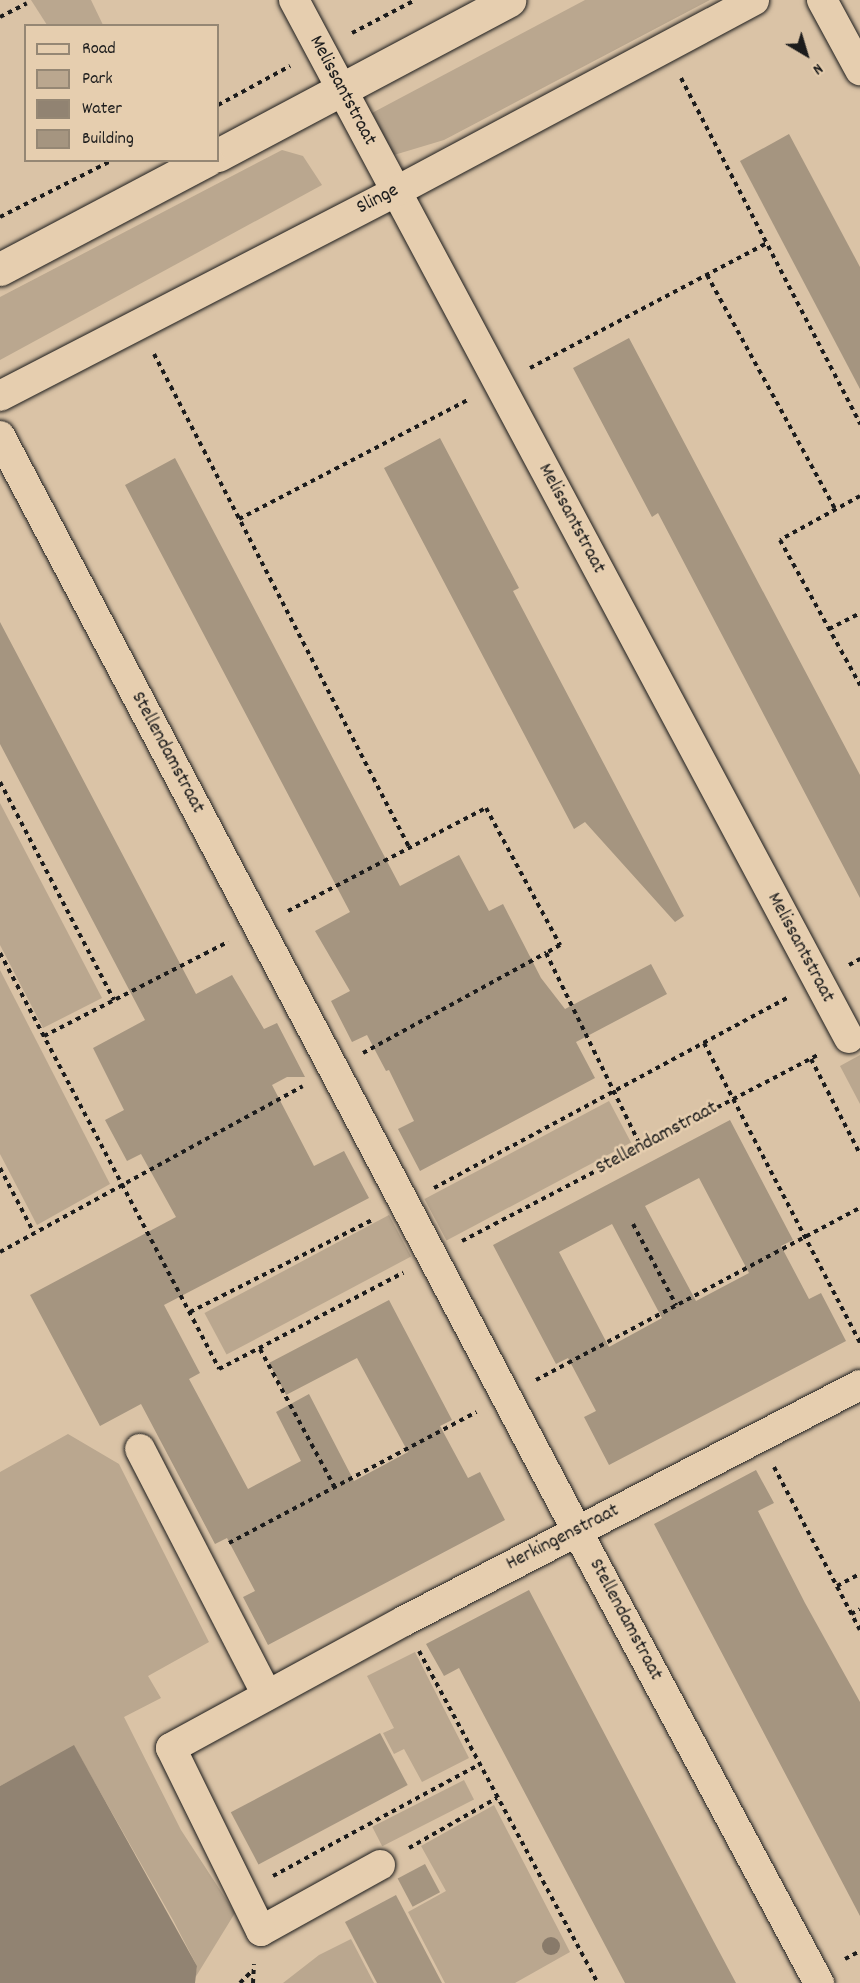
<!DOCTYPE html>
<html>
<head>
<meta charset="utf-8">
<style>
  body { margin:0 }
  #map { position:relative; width:860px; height:1983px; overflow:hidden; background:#dac3a6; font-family:Dekko,sans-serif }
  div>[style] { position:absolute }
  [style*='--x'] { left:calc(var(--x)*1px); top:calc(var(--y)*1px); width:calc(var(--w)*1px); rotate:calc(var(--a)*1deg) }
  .green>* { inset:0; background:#baa78f; transform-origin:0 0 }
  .water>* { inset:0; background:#918372 }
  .building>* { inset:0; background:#a59580; transform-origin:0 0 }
  .path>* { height:4px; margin-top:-2px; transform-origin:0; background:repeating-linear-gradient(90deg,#1c1c1c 0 4.5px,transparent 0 9px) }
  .roads { filter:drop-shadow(0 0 2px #1c1c1c) drop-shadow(0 0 2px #1c1c1c) }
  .street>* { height:30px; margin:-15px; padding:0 15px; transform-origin:15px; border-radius:15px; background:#e6ceaf }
  .secondary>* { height:33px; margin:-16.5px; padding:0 16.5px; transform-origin:16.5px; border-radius:16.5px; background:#e6ceaf }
  .trees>* { width:18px; height:18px; margin:-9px; border-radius:50%; background:#887a6a }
  span { translate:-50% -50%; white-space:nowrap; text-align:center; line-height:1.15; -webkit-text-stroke:5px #e6ceaf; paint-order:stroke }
  .street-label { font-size:20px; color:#1c1c1c }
  .legend { position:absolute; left:24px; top:24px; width:195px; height:138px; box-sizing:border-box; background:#e6ceaf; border:2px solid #958774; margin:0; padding:8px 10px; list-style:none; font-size:18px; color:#1c1c1c }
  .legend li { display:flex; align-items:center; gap:12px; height:30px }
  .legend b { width:30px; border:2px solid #958774 }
  .north { position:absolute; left:776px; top:24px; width:60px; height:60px; -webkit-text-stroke:4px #e6ceaf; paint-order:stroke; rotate:142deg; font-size:16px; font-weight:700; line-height:24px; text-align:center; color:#1c1c1c }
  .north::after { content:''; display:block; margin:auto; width:21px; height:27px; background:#1c1c1c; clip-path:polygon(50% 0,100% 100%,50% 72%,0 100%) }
</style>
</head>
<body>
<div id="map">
  <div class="green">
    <i style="clip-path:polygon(31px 0,91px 0,103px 25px,47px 25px)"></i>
    <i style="clip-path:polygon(585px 0,710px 0,444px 140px,394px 155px,372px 113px)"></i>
    <i style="clip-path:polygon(282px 150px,303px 156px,322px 185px,0 360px,0 297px)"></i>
    <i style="clip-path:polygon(0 803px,102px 998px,43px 1028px,0 945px)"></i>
    <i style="clip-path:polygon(0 970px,110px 1184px,37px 1225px,0 1154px)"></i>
    <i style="clip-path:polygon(860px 1055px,860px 1104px,840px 1066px)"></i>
    <i style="left:609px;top:1101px;width:47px;height:209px;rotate:62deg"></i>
    <i style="left:389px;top:1215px;width:47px;height:209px;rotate:62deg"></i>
    <i style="clip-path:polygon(68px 1434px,119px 1464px,209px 1642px,148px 1676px,161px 1698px,124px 1717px,181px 1830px,235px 1913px,195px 1978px,197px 1966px,173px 1920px,74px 1746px,0 1786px,0 1472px)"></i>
    <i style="clip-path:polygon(415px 1652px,469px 1758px,422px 1782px,404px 1749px,394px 1754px,383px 1733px,394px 1728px,367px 1676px)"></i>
    <i style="left:464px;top:1780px;width:22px;height:103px;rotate:63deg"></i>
    <i style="clip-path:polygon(494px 1805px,570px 1952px,515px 1983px,445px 1983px,408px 1912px,446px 1891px,421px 1846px)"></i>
    <i style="clip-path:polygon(351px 1939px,374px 1983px,283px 1983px,319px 1955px)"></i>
  </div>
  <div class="water">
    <i style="clip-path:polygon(74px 1745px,197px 1966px,195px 1983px,0 1983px,0 1786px)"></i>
  </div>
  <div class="building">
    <i style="clip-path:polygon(789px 134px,860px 267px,860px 389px,740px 161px)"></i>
    <i style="clip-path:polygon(629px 338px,860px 775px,860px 898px,658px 513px,652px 517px,573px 368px)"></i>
    <i style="clip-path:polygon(440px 438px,519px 588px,513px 591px,684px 916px,675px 922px,585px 822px,574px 829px,384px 468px)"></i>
    <i style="clip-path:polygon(175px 458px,400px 886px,459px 855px,489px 911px,503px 904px,541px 978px,565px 1009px,651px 964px,667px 994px,576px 1042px,595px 1078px,420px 1171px,398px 1129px,414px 1121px,389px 1070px,386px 1071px,367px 1035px,352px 1042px,331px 1001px,350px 991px,315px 931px,350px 912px,125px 485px)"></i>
    <i style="clip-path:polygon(0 622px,196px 994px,232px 975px,264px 1029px,277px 1023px,305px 1077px,287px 1077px,272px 1085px,314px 1166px,344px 1151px,369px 1198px,164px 1305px,200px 1373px,189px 1379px,248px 1489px,301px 1461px,276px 1412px,309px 1394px,354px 1481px,408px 1452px,357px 1358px,286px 1395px,269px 1363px,389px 1300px,452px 1420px,440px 1426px,468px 1478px,480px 1472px,505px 1520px,268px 1645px,243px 1597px,255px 1591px,227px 1538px,215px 1544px,141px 1404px,100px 1426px,30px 1295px,176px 1217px,141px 1154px,127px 1161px,105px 1120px,124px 1110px,93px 1048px,145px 1020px,0 744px)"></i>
    <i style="clip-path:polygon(evenodd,730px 1120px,793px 1240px,781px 1246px,809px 1299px,821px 1293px,846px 1341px,609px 1465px,584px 1417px,596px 1411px,568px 1358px,556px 1364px,493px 1245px,730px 1120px,699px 1178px,749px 1273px,696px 1301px,645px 1206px,699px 1178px,730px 1120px,612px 1224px,662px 1318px,609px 1347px,559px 1252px,612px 1224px)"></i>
    <i style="clip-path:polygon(756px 1470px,774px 1503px,758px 1511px,805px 1603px,860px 1702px,860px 1916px,654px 1524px)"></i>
    <i style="clip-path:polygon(529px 1590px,714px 1942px,736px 1983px,625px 1983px,459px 1668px,444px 1676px,426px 1644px)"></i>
    <i style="left:380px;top:1733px;width:59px;height:169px;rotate:62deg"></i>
    <i style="left:425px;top:1864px;width:32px;height:31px;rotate:62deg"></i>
    <i style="clip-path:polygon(396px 1895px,442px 1983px,377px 1983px,345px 1922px)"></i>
  </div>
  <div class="path">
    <i style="--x:0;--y:17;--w:30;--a:-27"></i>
    <i style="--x:352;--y:33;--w:71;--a:-27.6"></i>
    <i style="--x:681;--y:78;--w:390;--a:62.6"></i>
    <i style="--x:218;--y:105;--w:82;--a:-28.4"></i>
    <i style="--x:0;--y:217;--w:127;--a:-26.8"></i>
    <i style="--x:707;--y:275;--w:267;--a:61.3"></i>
    <i style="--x:154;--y:354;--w:555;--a:62.65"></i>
    <i style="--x:530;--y:368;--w:268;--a:-27.8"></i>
    <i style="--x:860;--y:496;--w:91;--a:151.2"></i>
    <i style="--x:780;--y:540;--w:166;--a:61.1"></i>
    <i style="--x:239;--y:519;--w:260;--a:-27.5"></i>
    <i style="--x:829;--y:629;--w:35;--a:-27"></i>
    <i style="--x:0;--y:782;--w:246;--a:62.4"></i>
    <i style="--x:288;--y:911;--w:223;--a:-27.5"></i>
    <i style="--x:486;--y:808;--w:156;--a:61.6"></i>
    <i style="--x:560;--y:945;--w:16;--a:150"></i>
    <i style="--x:546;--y:953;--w:216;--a:63.9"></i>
    <i style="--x:0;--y:953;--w:470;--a:62.2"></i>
    <i style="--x:219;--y:1369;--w:208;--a:-27.6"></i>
    <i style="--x:849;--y:965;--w:13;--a:-29"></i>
    <i style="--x:44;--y:1036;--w:207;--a:-27.1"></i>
    <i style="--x:704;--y:1043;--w:338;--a:62.5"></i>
    <i style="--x:363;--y:1053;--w:209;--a:-28.7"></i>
    <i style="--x:811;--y:1059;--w:107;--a:62.7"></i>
    <i style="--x:0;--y:1168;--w:73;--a:62.4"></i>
    <i style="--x:434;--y:1188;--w:403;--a:-28.3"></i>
    <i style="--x:633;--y:1224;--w:92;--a:62"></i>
    <i style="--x:462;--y:1241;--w:404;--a:-27.6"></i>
    <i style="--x:0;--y:1252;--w:345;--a:-28.7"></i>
    <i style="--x:190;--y:1312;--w:206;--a:-26.8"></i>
    <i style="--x:260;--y:1349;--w:156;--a:61.6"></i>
    <i style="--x:536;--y:1380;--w:367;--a:-28"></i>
    <i style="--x:774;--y:1467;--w:184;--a:62.2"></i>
    <i style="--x:229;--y:1543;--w:280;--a:-27.9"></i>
    <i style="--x:837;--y:1586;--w:26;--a:-28"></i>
    <i style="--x:851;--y:1614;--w:10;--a:-29"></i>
    <i style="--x:419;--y:1651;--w:377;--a:61.7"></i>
    <i style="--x:409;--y:1848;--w:101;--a:-29.6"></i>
    <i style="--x:273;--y:1876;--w:233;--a:-28.4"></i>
    <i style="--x:845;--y:1959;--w:17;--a:-28"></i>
    <i style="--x:240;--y:1983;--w:17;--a:-45"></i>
    <i style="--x:253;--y:1983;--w:19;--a:-87"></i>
  </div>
  <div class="roads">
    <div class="street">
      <i style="--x:294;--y:0;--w:1177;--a:61.87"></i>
      <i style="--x:822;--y:0;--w:80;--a:61.5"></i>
      <i style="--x:0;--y:396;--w:445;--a:-27.3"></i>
      <i style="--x:395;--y:192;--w:407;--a:-28.1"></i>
      <i style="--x:0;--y:436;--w:1238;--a:62.21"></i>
      <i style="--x:577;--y:1531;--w:513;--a:61.84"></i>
      <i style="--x:140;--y:1449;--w:277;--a:62.7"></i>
      <i style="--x:380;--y:1865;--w:136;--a:151"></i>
      <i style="--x:261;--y:1931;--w:204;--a:-116.2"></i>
      <i style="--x:171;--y:1748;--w:265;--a:-28.6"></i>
      <i style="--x:404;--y:1621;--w:513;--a:-27.36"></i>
    </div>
    <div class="secondary">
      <i style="--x:218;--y:155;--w:330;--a:-28"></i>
      <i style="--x:0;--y:269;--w:234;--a:-27.8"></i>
    </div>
  </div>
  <div class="trees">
    <i style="left:551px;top:1946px"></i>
  </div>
  <div class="street-label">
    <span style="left:342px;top:91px;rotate:62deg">Melissantstraat</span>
    <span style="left:378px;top:200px;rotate:-27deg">Slinge</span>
    <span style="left:571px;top:519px;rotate:62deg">Melissantstraat</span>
    <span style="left:167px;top:753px;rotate:62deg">Stellendamstraat</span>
    <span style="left:800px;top:948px;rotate:62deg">Melissantstraat</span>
    <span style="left:657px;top:1139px;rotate:-28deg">Stellendamstraat</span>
    <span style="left:563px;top:1538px;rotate:-27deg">Herkingenstraat</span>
    <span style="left:625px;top:1620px;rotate:62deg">Stellendamstraat</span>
  </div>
  <ul class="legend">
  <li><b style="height:8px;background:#e6ceaf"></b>Road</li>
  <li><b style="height:16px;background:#baa78f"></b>Park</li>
  <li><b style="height:16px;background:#918372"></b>Water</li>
  <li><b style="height:16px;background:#a59580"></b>Building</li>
  </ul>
  <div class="north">N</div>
</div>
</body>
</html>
